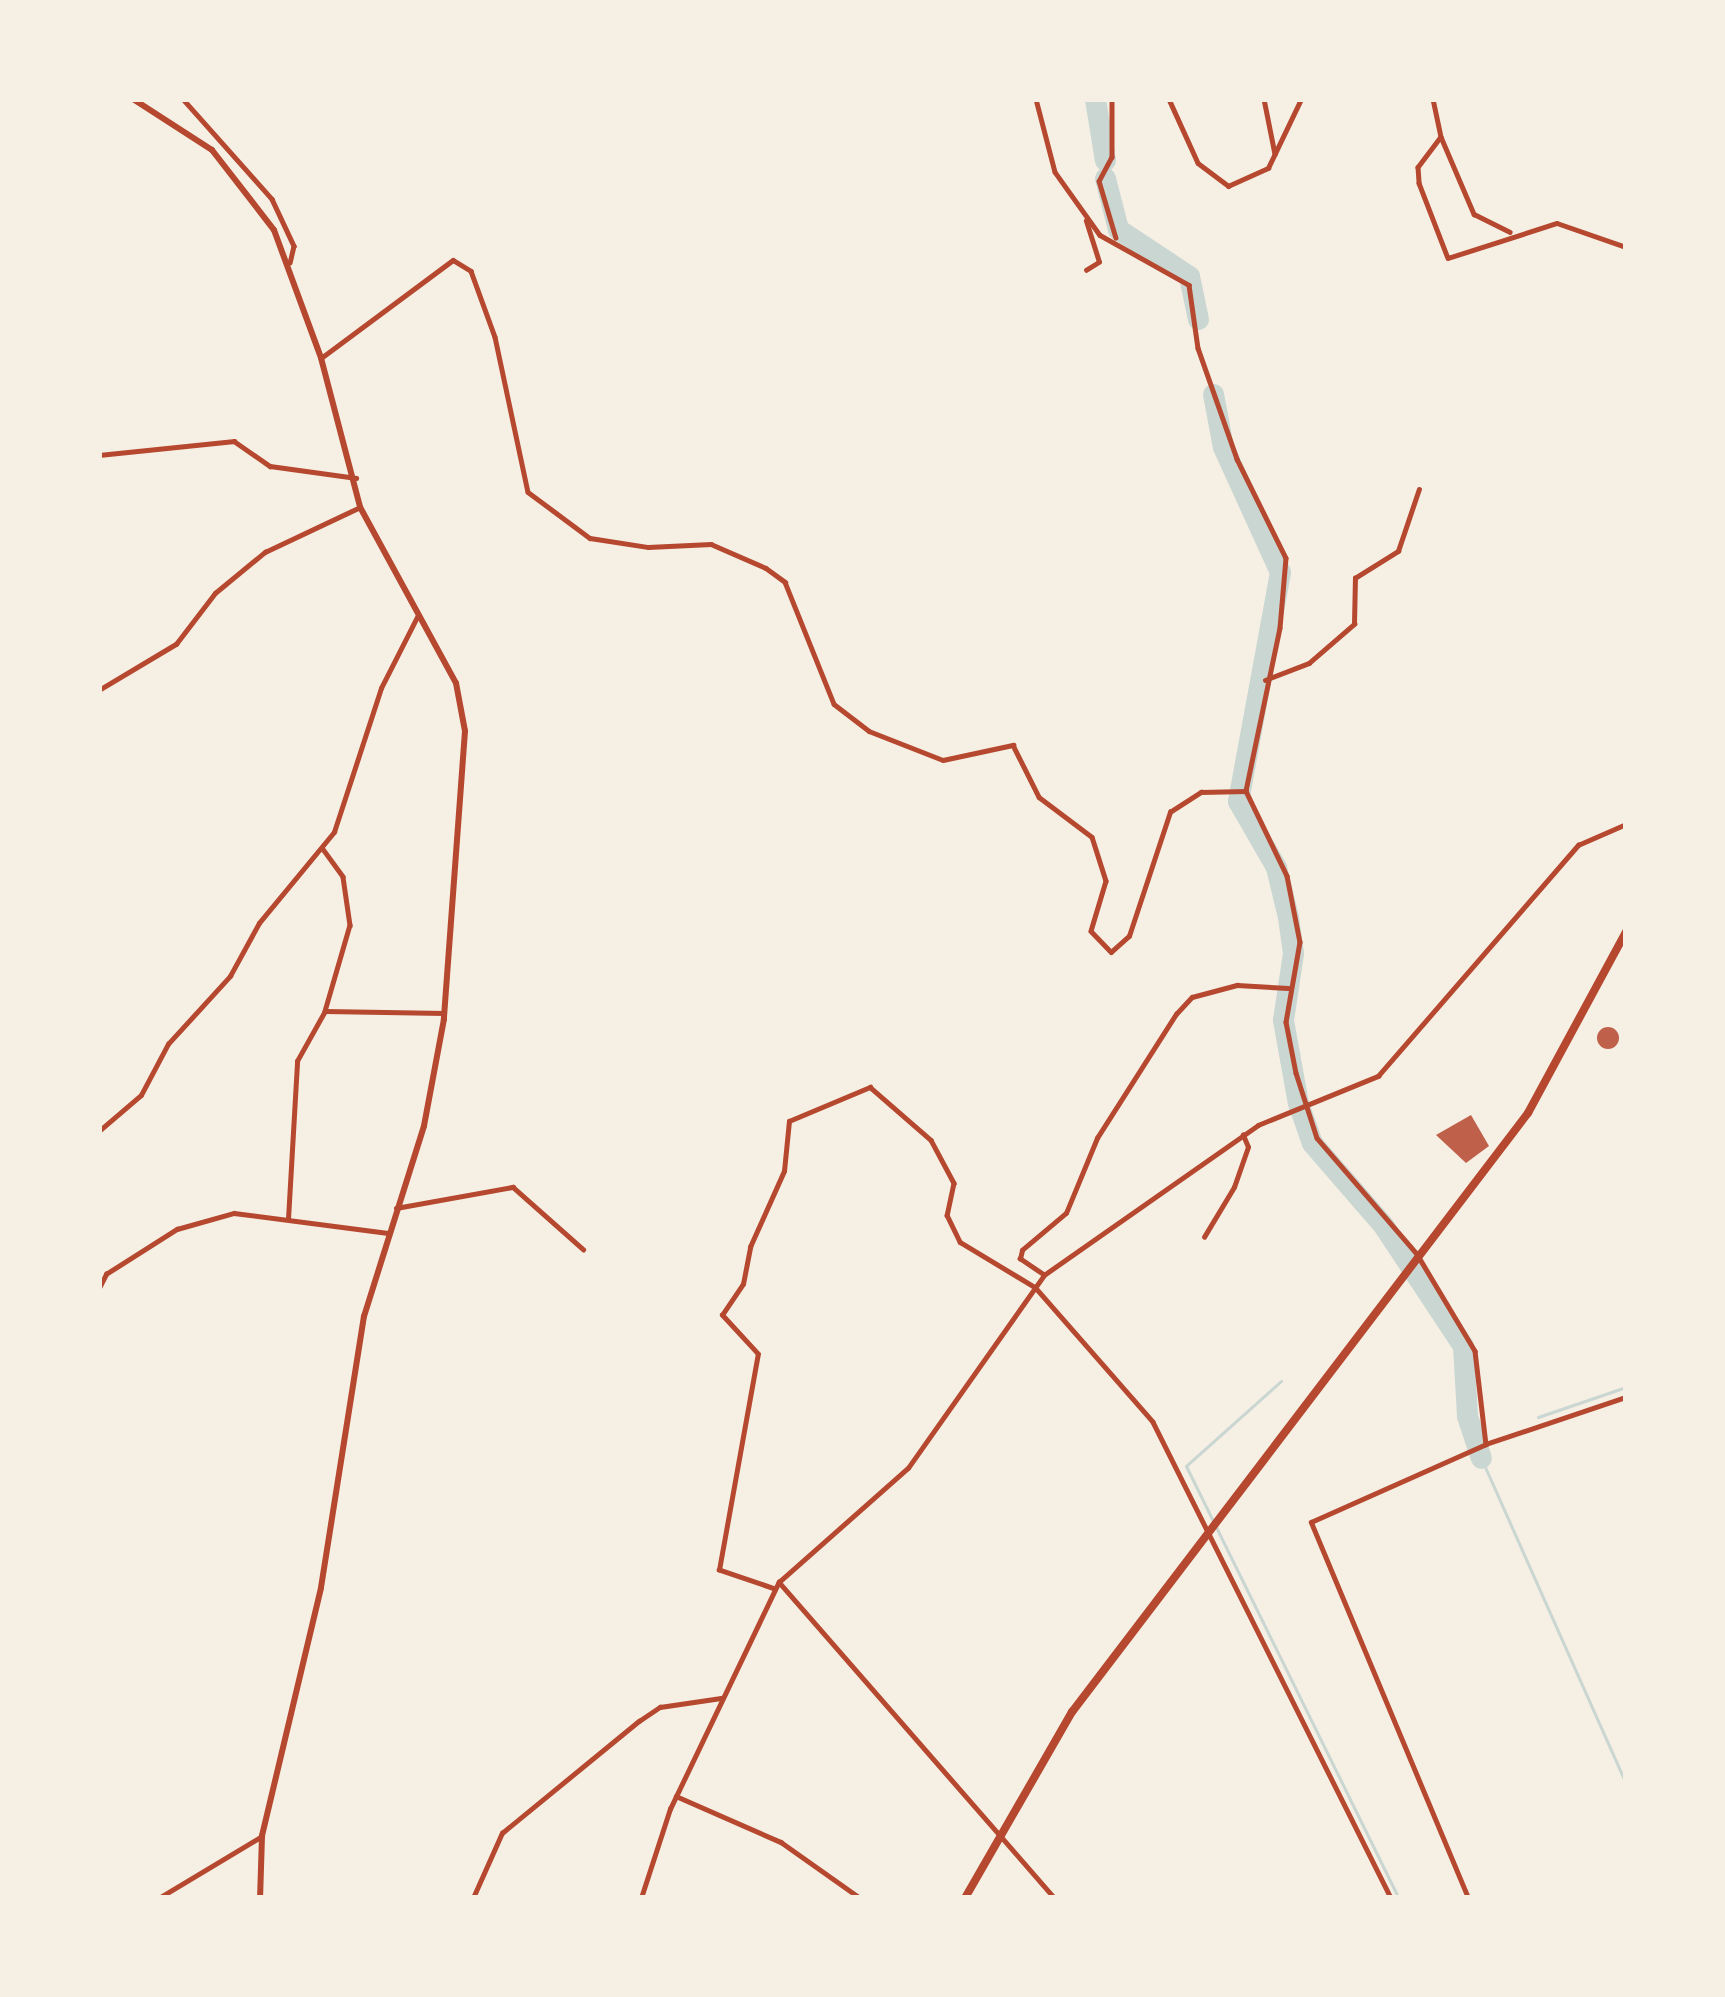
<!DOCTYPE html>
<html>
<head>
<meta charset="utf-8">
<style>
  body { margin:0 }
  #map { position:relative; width:1725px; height:1997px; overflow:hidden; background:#f6efe4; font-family:"Golos Text",sans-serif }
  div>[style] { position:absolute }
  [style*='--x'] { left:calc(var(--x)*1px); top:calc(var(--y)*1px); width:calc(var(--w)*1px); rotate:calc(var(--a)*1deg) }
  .stream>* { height:3px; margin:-1.5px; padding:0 1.5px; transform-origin:1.5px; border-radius:1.5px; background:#c9d6d2 }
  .river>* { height:21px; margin:-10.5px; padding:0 10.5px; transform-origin:10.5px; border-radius:10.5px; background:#c9d6d2 }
  .building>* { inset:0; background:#bf614a }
  .round { border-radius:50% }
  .minor>* { height:4.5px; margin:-2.25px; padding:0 2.25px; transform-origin:2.25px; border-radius:2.25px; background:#b5482f }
  .tertiary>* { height:6px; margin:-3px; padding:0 3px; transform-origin:3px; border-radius:3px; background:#b5482f }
  .primary>* { height:8px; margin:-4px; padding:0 4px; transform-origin:4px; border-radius:4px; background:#b5482f }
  span { translate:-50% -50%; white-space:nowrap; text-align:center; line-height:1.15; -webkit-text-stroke:12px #f6efe4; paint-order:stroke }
  .frame { position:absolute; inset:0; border:102px solid #f6efe4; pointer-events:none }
</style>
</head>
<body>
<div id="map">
  <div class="stream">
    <i style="--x:1281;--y:1381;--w:127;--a:138.2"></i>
    <i style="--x:1186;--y:1466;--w:482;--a:63.8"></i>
    <i style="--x:1538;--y:1417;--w:93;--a:-18.8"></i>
    <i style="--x:1481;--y:1458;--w:357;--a:66"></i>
  </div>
  <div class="river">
    <i style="--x:1095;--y:99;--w:62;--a:80.7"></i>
    <i style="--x:1105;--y:178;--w:53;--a:75.7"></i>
    <i style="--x:1118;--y:229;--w:85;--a:33.5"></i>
    <i style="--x:1189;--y:276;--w:44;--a:78.2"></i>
    <i style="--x:1213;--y:394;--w:54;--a:79.3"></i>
    <i style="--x:1223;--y:447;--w:137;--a:65.5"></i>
    <i style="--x:1280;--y:572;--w:233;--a:100.4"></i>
    <i style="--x:1238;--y:801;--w:76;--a:60.1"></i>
    <i style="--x:1276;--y:867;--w:51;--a:76.5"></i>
    <i style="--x:1288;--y:917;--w:36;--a:82"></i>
    <i style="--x:1293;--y:953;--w:68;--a:98.5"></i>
    <i style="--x:1283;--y:1020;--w:84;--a:79.8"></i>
    <i style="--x:1298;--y:1103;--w:42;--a:70.7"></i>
    <i style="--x:1312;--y:1143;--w:108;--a:49.1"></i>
    <i style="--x:1383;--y:1225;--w:145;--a:56.5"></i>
    <i style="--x:1463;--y:1346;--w:70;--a:86.7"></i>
    <i style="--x:1467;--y:1416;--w:44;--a:71.6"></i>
  </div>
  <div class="building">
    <i class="round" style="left:1597px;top:1027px;width:22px;height:22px"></i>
    <i style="clip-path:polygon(1471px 1115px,1489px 1146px,1466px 1163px,1436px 1135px)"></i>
  </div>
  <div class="minor">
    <i style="--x:183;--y:99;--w:134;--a:48.3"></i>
    <i style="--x:272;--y:199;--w:52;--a:64.9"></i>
    <i style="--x:294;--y:246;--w:17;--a:103"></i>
    <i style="--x:1036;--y:99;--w:75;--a:75.4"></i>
    <i style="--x:1055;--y:172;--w:77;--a:54.5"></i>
    <i style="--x:1100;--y:235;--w:102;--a:29.3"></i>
    <i style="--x:1189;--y:285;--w:64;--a:81.9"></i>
    <i style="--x:1198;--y:348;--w:118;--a:70.6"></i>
    <i style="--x:1237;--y:459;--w:110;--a:63.7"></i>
    <i style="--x:1286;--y:558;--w:70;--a:94.9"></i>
    <i style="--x:1280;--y:628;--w:167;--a:101.8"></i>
    <i style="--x:1246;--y:791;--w:94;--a:64.2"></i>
    <i style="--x:1287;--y:876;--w:67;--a:78.9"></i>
    <i style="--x:1300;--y:942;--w:81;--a:99.9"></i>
    <i style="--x:1286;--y:1022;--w:52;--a:78.9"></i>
    <i style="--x:1296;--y:1073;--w:68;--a:72.1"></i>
    <i style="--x:1317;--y:1138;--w:153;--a:49.2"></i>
    <i style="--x:1417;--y:1254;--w:113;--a:59.1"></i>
    <i style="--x:1475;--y:1351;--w:94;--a:83.3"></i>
    <i style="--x:1112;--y:99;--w:58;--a:90"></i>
    <i style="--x:1112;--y:157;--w:27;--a:118"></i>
    <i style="--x:1099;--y:181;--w:59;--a:73.4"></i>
    <i style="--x:1169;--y:99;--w:70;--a:65.6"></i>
    <i style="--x:1198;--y:163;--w:38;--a:37"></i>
    <i style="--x:1228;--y:186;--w:44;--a:-24.2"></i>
    <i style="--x:1268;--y:168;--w:76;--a:-64.4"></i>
    <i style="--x:1264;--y:99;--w:56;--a:78.7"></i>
    <i style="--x:1433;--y:99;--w:39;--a:78"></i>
    <i style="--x:1441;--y:137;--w:38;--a:127"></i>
    <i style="--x:1418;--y:167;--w:16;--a:86"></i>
    <i style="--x:1419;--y:183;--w:80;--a:68.9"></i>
    <i style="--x:1448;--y:258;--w:114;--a:-17.8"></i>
    <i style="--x:1557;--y:223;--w:73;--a:19.2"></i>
    <i style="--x:1441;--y:137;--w:84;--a:66.8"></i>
    <i style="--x:1474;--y:214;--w:40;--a:26.6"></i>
    <i style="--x:1086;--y:270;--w:15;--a:-32"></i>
    <i style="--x:1099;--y:262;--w:43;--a:-107.6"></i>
    <i style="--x:321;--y:358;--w:164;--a:-36.6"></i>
    <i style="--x:453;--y:260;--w:21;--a:31"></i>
    <i style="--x:471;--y:271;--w:70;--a:70"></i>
    <i style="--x:495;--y:337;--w:158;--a:78"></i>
    <i style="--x:528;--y:492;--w:77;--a:36.6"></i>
    <i style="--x:590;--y:538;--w:59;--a:8.8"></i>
    <i style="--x:648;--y:547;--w:63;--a:-2.7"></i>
    <i style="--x:711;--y:544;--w:60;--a:23.6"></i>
    <i style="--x:766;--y:568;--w:24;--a:36"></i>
    <i style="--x:785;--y:582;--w:131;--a:68.1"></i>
    <i style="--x:834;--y:704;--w:44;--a:37.6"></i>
    <i style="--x:869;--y:731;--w:79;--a:21.4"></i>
    <i style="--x:943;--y:760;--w:72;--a:-12.1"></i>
    <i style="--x:1013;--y:745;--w:58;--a:63.4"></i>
    <i style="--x:1039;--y:797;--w:66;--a:37"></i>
    <i style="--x:1092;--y:837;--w:46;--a:72.3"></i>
    <i style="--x:1106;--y:881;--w:52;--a:106.7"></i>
    <i style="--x:1091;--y:931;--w:29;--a:46"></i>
    <i style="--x:1111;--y:952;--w:24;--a:-42"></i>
    <i style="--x:1129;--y:936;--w:131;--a:-71.7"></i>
    <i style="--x:1170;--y:812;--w:37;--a:-33"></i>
    <i style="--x:1201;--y:792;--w:45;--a:-1.3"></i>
    <i style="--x:99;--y:455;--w:136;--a:-5.9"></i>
    <i style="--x:234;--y:441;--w:44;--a:34.8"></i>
    <i style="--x:270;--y:466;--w:87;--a:7.9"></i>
    <i style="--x:1265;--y:680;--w:47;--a:-21.1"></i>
    <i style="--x:1309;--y:663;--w:60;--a:-40.9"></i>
    <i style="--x:1354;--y:624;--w:46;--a:-88.8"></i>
    <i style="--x:1355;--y:578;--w:51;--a:-32.1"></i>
    <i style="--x:1398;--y:551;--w:65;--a:-71.3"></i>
    <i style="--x:99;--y:690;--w:90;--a:-30.9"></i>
    <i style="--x:176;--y:644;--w:64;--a:-52.6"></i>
    <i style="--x:215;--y:593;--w:65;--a:-39.4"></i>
    <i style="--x:265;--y:552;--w:105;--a:-25.3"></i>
    <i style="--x:323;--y:849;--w:34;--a:54"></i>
    <i style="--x:343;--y:877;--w:49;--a:81.7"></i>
    <i style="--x:350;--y:925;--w:90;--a:106.2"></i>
    <i style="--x:99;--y:1131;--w:55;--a:-40.6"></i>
    <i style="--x:141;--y:1095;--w:58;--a:-62.1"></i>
    <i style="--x:168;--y:1044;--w:92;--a:-47.6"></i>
    <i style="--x:230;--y:976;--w:60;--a:-61.3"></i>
    <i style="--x:259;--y:923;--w:118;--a:-50.5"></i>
    <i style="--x:334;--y:832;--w:151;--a:-71.9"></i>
    <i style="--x:381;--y:688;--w:80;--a:-63.1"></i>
    <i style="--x:396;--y:1208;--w:119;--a:-10.2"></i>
    <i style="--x:513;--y:1187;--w:94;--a:41.5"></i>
    <i style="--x:288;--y:1219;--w:158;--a:-86.7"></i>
    <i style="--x:297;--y:1061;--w:57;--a:-60.8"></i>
    <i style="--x:325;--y:1011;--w:119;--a:1"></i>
    <i style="--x:1204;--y:1237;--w:58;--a:-59"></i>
    <i style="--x:1234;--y:1187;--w:42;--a:-70.7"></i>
    <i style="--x:1248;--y:1147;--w:13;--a:-113"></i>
    <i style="--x:1044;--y:1275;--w:29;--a:-146"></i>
    <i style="--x:1020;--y:1259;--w:9;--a:-77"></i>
    <i style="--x:1022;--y:1250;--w:57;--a:-40.1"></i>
    <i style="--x:1066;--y:1213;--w:81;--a:-67.5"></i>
    <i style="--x:1097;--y:1138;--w:147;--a:-57.5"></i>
    <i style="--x:1176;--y:1014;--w:23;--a:-47"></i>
    <i style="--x:1192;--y:997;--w:47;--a:-14.9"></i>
    <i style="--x:1237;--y:985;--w:51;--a:3.4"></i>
    <i style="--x:99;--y:1288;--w:16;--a:-63"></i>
    <i style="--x:106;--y:1274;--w:84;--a:-32.4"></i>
    <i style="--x:177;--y:1229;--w:59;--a:-15.7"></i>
    <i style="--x:234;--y:1213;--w:155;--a:7.4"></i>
    <i style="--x:779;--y:1582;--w:420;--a:48.9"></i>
    <i style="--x:775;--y:1589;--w:59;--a:-161.3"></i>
    <i style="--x:719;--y:1570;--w:219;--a:-79.8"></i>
    <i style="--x:758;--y:1354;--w:53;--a:-132.7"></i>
    <i style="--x:722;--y:1315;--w:37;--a:-56"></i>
    <i style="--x:743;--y:1284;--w:38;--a:-79"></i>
    <i style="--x:750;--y:1247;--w:83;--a:-65.9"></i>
    <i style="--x:784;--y:1171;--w:50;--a:-84.3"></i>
    <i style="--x:789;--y:1121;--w:88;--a:-22.8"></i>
    <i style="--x:870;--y:1087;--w:81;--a:41"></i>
    <i style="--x:931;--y:1140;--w:49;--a:61.9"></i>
    <i style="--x:954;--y:1183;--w:33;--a:102"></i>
    <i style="--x:947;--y:1215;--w:30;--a:64"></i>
    <i style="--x:960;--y:1242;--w:87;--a:31"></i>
    <i style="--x:1035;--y:1287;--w:179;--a:48.8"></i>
    <i style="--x:1153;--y:1422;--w:532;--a:63.43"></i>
    <i style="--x:676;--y:1796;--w:115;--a:23.7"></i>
    <i style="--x:781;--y:1842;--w:97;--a:35.3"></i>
    <i style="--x:159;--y:1898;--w:120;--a:-31"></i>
    <i style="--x:473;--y:1898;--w:71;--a:-66"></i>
    <i style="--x:502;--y:1833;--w:177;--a:-39.3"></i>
    <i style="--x:639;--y:1721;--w:25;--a:-34"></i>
    <i style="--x:660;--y:1707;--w:63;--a:-8.3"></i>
    <i style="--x:641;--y:1898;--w:94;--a:-72"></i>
    <i style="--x:670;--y:1809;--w:252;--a:-64.4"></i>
    <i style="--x:779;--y:1582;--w:172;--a:-41.5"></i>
    <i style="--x:908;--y:1468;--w:236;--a:-54.8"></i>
    <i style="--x:1044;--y:1275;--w:261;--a:-35"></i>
    <i style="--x:1258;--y:1125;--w:130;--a:-22.2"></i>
    <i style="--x:1378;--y:1076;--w:306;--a:-49.1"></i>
    <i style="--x:1578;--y:845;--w:52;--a:-23.6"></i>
    <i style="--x:1468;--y:1898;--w:407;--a:-112.7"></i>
    <i style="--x:1311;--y:1522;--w:192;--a:-24"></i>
    <i style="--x:1486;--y:1444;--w:148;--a:-18.6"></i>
  </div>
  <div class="tertiary">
    <i style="--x:133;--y:99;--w:94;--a:32.8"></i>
    <i style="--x:212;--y:150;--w:101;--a:52.2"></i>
    <i style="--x:274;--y:230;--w:136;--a:69.8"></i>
    <i style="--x:321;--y:358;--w:154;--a:75.3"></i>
    <i style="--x:360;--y:507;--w:200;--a:61.4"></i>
    <i style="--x:456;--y:683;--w:49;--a:79.4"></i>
    <i style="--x:465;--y:731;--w:289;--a:94.2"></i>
    <i style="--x:444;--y:1019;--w:109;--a:100.6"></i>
    <i style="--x:424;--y:1126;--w:199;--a:107.5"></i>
    <i style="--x:364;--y:1316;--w:275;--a:99"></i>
    <i style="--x:321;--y:1588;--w:255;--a:103.4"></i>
    <i style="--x:262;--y:1836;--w:62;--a:91.8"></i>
  </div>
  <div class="primary">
    <i style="--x:965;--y:1898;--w:215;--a:-60.1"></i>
    <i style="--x:1072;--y:1712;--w:753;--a:-52.72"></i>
    <i style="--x:1528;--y:1113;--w:206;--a:-61.6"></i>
  </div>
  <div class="frame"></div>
</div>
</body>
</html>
